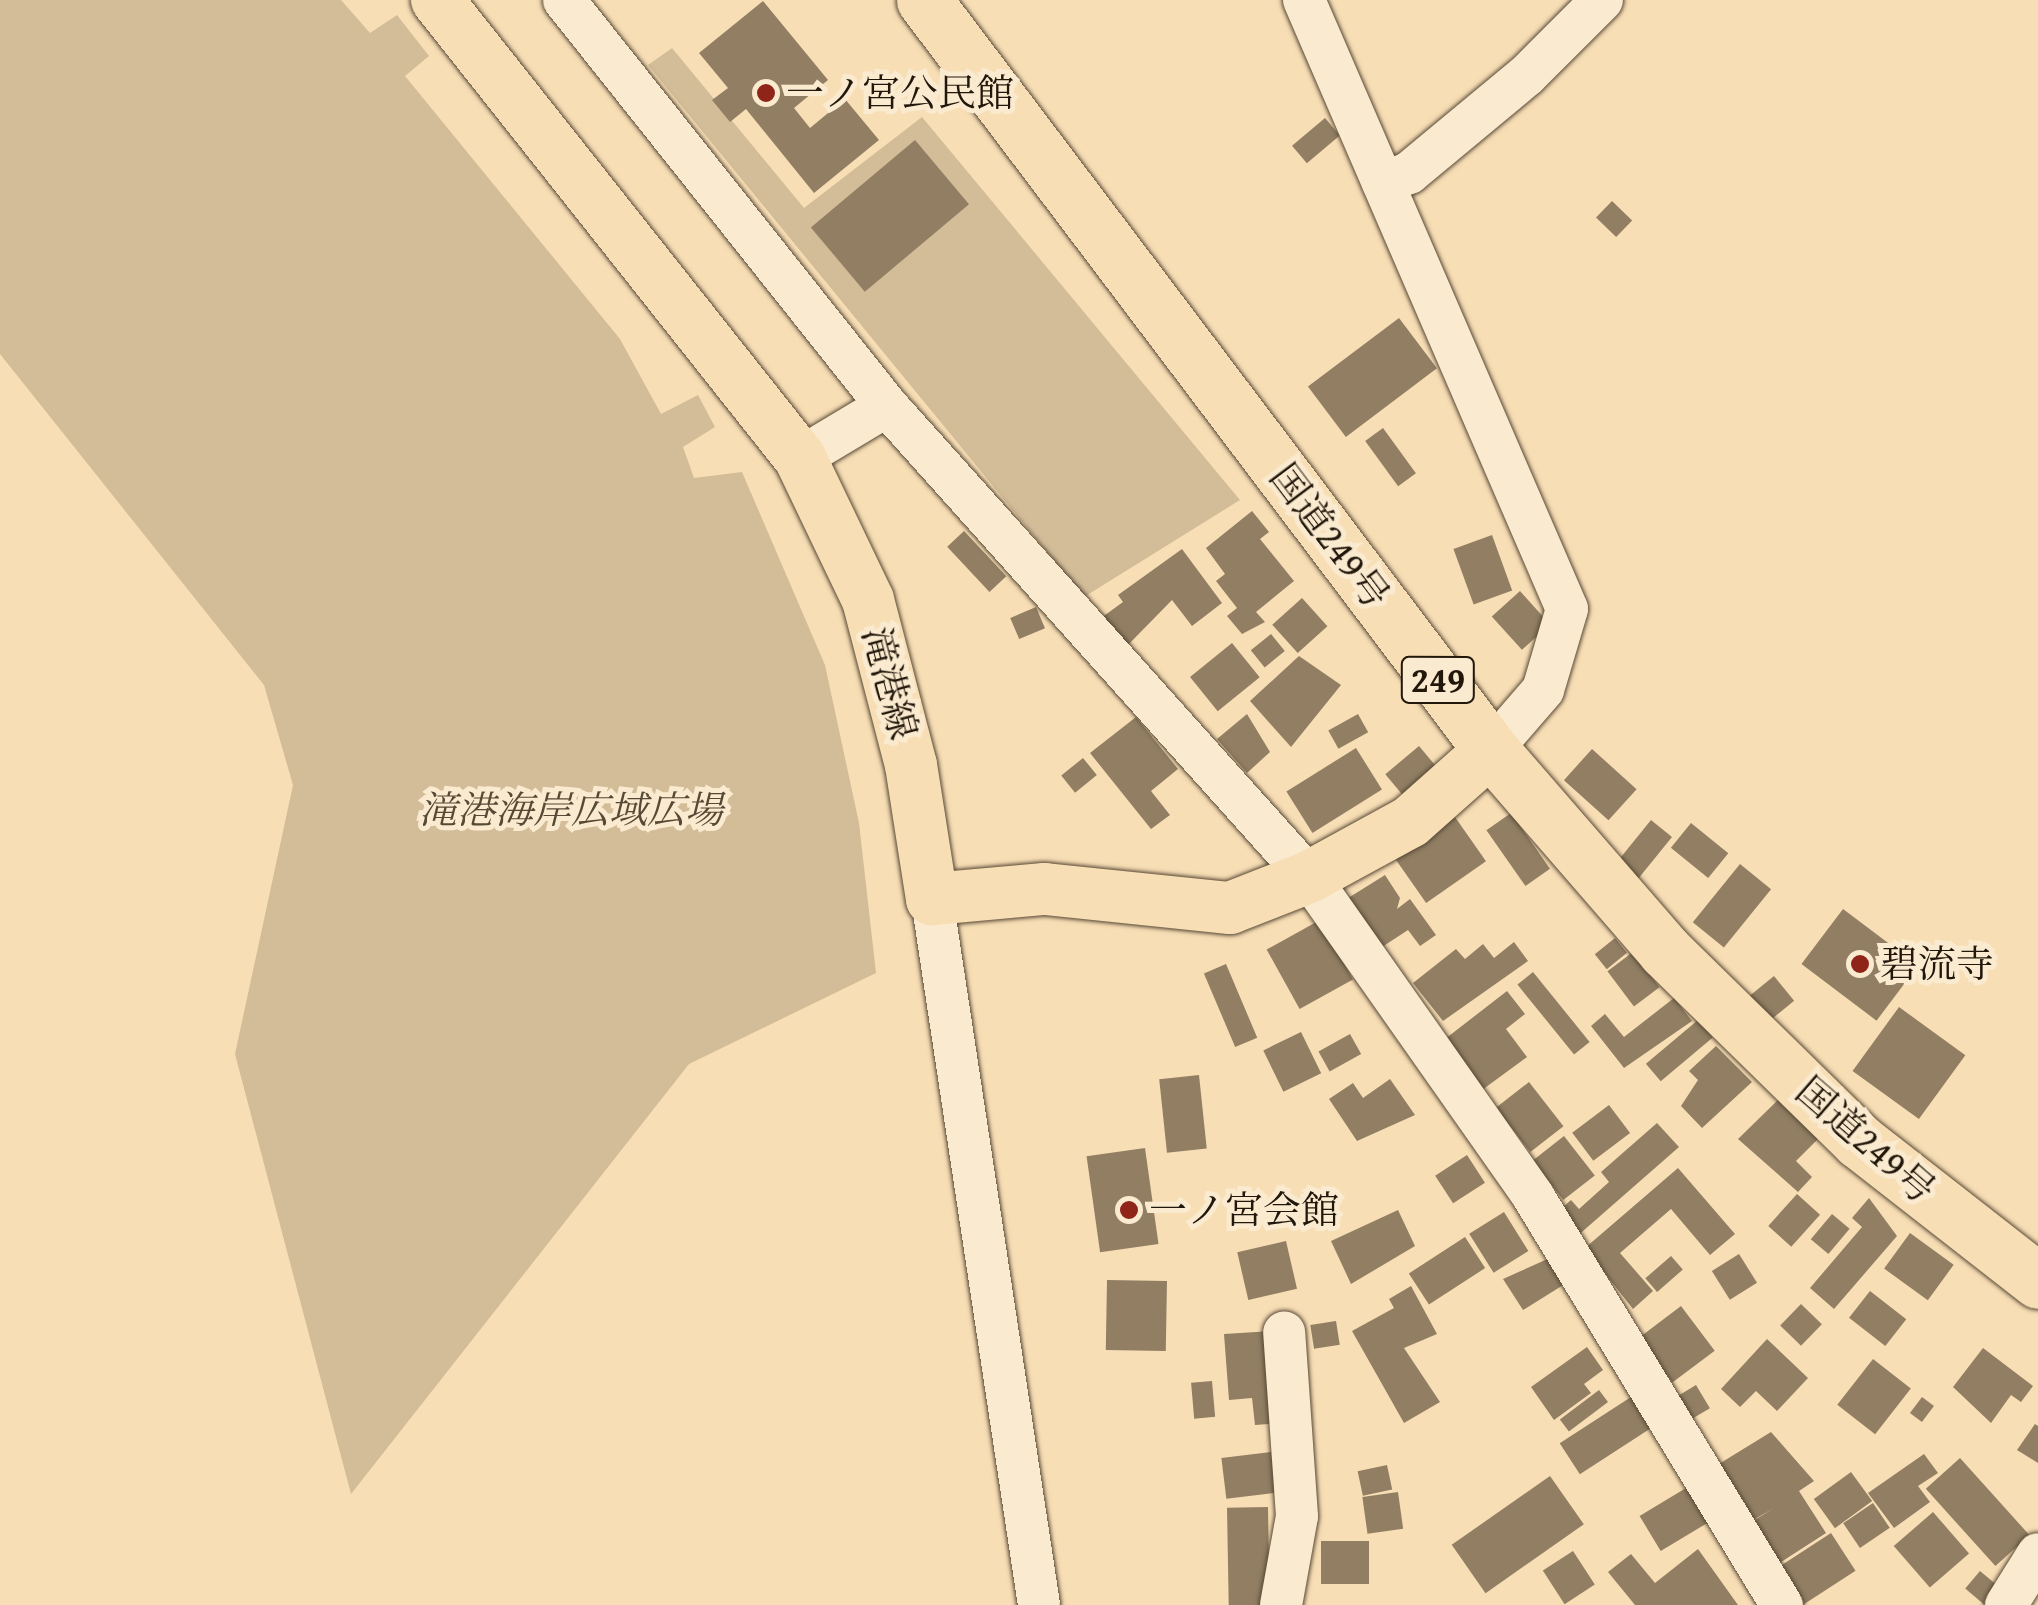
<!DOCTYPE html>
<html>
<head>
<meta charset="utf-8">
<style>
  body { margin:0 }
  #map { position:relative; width:2038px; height:1605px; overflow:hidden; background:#f8deb5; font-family:"Gentium Book Plus","Noto Serif JP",serif }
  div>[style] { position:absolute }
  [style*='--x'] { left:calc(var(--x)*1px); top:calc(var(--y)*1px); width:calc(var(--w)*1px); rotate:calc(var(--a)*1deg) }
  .green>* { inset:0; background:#d3bc98 }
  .building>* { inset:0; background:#917e63; transform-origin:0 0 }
  .roads { filter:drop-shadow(0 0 2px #574936) drop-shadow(0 0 2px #574936) }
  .minor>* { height:42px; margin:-21px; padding:0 21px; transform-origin:21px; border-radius:21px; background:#faeacf }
  .major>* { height:52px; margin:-26px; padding:0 26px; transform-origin:26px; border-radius:26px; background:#f8deb5 }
  .highway>* { height:55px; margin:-27.5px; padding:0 27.5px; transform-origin:27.5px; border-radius:27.5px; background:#f8deb5 }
  .dots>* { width:28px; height:28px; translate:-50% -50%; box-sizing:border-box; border:5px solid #faeacf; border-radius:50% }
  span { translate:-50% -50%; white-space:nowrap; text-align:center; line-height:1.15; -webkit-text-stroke:10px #faeacf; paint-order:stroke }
  .shield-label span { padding:2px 8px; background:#faeacf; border:2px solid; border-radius:8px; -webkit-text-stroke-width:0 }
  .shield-label { font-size:35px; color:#21170b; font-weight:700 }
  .poi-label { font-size:38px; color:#21170b }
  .left { translate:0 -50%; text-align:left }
  .street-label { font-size:38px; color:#21170b }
  .park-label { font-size:38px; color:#564935; font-style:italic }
</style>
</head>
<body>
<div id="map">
  <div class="green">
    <i style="clip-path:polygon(0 0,341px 0,370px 33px,397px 15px,429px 56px,405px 76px,620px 339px,661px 414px,698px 395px,715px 427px,683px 447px,694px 478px,742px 472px,825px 665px,859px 823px,876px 973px,689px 1064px,351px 1494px,235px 1054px,293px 785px,264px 685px,0 354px)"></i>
    <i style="clip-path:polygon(672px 48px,804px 208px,922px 117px,1240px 500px,1084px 597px,648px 65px)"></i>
  </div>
  <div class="building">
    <i style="clip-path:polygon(763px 1px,828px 80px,794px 108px,810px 128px,845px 99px,879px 140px,814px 193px,746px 109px,730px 122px,712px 100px,728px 88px,699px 53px)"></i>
    <i style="left:1325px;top:118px;width:23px;height:43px;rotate:50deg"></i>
    <i style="left:915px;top:140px;width:84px;height:136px;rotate:50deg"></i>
    <i style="left:1612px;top:201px;width:28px;height:23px;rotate:44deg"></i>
    <i style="left:1399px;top:318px;width:63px;height:114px;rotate:53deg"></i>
    <i style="left:1383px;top:428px;width:56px;height:22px;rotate:54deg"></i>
    <i style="clip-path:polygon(1252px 511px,1269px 532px,1260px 539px,1294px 581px,1256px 612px,1265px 622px,1242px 634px,1227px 616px,1237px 608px,1216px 581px,1225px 574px,1206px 548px)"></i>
    <i style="left:964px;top:531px;width:62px;height:23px;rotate:47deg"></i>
    <i style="left:1492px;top:535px;width:59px;height:41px;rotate:70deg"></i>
    <i style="clip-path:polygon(1182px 549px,1222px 603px,1192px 626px,1172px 600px,1124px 649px,1101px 618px,1123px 602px,1118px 595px)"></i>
    <i style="left:1520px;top:591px;width:45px;height:38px;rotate:48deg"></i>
    <i style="left:1302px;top:598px;width:38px;height:40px;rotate:48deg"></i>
    <i style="left:1036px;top:607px;width:23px;height:28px;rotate:67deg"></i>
    <i style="left:1271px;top:634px;width:22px;height:26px;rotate:51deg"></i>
    <i style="left:1232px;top:643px;width:44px;height:54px;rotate:51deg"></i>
    <i style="clip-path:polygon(1299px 656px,1341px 685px,1291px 747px,1250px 701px)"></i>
    <i style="clip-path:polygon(1247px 714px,1270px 752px,1247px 773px,1217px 739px)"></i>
    <i style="left:1358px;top:714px;width:21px;height:34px;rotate:61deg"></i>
    <i style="clip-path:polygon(1136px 717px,1178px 769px,1151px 791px,1170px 815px,1151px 829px,1090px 753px)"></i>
    <i style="left:1419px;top:746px;width:38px;height:44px;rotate:50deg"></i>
    <i style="left:1356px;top:748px;width:49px;height:82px;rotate:58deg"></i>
    <i style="left:1592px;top:749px;width:60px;height:42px;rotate:42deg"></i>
    <i style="left:1083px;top:758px;width:22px;height:28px;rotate:51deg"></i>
    <i style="left:1511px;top:813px;width:68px;height:30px;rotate:55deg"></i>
    <i style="left:1455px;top:817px;width:54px;height:73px;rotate:55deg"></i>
    <i style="left:1651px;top:820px;width:27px;height:63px;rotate:39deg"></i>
    <i style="left:1691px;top:823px;width:48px;height:32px;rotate:39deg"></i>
    <i style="left:1740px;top:864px;width:40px;height:75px;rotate:39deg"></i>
    <i style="clip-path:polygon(1385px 875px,1400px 898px,1397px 909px,1410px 899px,1436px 935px,1420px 946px,1408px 930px,1382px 947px,1345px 900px)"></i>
    <i style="left:1843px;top:909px;width:94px;height:69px;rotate:37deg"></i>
    <i style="left:1320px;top:920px;width:68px;height:61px;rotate:61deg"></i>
    <i style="left:1615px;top:938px;width:19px;height:26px;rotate:51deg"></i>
    <i style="clip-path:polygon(1514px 942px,1528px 961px,1443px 1021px,1413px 983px,1456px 949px,1465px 959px,1483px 944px,1494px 958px)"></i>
    <i style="left:1633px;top:952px;width:44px;height:32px;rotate:53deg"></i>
    <i style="left:1226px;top:964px;width:80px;height:24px;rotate:67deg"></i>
    <i style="left:1533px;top:972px;width:90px;height:20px;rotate:51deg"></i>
    <i style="left:1774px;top:976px;width:32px;height:32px;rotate:51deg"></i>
    <i style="clip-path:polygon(1507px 991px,1525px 1014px,1506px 1029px,1527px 1057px,1482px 1090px,1445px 1039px)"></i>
    <i style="clip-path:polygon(1674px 998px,1692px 1021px,1624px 1068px,1591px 1026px,1605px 1014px,1624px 1037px)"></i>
    <i style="left:1899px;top:1007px;width:82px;height:79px;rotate:36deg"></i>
    <i style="left:1698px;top:1020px;width:23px;height:68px;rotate:50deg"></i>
    <i style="left:1301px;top:1032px;width:46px;height:42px;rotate:64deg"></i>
    <i style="left:1350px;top:1034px;width:23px;height:36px;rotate:61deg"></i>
    <i style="clip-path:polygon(1716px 1046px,1752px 1082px,1702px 1128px,1681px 1106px,1698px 1080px,1689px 1071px)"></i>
    <i style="left:1199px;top:1075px;width:74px;height:40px;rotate:84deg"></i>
    <i style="clip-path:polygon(1390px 1079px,1415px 1115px,1357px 1141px,1329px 1099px,1353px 1083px,1363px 1098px)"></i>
    <i style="left:1529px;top:1082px;width:56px;height:42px;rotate:52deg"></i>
    <i style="clip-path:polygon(1780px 1098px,1819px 1138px,1796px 1161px,1812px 1177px,1798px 1192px,1738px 1139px)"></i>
    <i style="left:1609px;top:1105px;width:35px;height:46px;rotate:53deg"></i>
    <i style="clip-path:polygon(1657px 1123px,1679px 1147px,1575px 1238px,1554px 1215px,1571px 1200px,1579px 1209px,1609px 1182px,1601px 1172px)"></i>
    <i style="left:1564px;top:1136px;width:50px;height:40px;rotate:52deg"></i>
    <i style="left:1145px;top:1148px;width:97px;height:59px;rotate:82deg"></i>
    <i style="left:1467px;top:1155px;width:33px;height:38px;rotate:57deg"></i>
    <i style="clip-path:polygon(1678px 1168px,1735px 1234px,1710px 1255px,1671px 1209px,1620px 1253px,1653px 1291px,1633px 1309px,1585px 1248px)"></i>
    <i style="left:1797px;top:1194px;width:31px;height:43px;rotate:42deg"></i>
    <i style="clip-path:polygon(1869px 1198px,1897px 1236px,1834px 1309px,1810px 1288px,1862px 1227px,1852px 1218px)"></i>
    <i style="clip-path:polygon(1398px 1210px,1415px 1246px,1351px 1284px,1331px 1241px)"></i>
    <i style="left:1504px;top:1212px;width:46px;height:41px;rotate:58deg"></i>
    <i style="left:1832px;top:1214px;width:23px;height:33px;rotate:40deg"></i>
    <i style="left:1910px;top:1233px;width:54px;height:44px;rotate:36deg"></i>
    <i style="left:1465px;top:1237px;width:37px;height:67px;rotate:57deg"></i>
    <i style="left:1286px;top:1241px;width:49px;height:50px;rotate:77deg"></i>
    <i style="left:1739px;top:1254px;width:34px;height:32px;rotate:58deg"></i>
    <i style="left:1671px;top:1256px;width:18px;height:34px;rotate:49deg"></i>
    <i style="clip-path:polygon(1552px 1257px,1568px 1282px,1523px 1310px,1503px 1279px)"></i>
    <i style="left:1107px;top:1280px;width:60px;height:70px;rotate:1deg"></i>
    <i style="clip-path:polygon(1411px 1286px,1437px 1334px,1404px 1348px,1440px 1402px,1404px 1423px,1352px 1331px,1394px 1308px,1389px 1299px)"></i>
    <i style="left:1870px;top:1291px;width:46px;height:34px;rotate:38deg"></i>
    <i style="left:1801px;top:1304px;width:29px;height:30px;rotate:44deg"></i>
    <i style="left:1681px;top:1306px;width:56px;height:53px;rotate:53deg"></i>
    <i style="left:1336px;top:1321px;width:24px;height:26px;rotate:81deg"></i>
    <i style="clip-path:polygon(1274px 1331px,1281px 1423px,1255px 1425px,1252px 1398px,1229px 1400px,1224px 1334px)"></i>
    <i style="clip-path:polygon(1767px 1339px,1808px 1378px,1777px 1411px,1756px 1391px,1740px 1407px,1721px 1389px)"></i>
    <i style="clip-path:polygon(1587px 1347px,1603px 1370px,1584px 1384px,1591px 1393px,1554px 1420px,1531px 1387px)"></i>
    <i style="clip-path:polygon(1983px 1348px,2033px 1386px,2021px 1402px,2011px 1395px,1991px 1423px,1953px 1387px)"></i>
    <i style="left:1873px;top:1359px;width:48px;height:58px;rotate:38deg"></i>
    <i style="left:1212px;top:1381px;width:36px;height:21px;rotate:85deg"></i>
    <i style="left:1696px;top:1385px;width:27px;height:30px;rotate:59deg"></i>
    <i style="left:1599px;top:1390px;width:15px;height:49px;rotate:53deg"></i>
    <i style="left:1631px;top:1397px;width:37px;height:85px;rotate:57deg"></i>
    <i style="left:1922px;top:1397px;width:15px;height:20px;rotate:37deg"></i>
    <i style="clip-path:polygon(2035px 1424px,2038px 1426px,2038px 1463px,2017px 1450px)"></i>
    <i style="clip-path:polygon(1771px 1432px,1814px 1481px,1799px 1491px,1826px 1533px,1775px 1566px,1748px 1524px,1774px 1508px,1748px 1523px,1714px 1467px)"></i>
    <i style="left:1271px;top:1452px;width:41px;height:50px;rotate:83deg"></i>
    <i style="clip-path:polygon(1924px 1454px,1938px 1473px,1918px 1486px,1930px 1502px,1894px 1528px,1868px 1493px)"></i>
    <i style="left:1960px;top:1458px;width:104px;height:46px;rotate:48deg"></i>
    <i style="left:1387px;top:1465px;width:25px;height:30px;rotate:78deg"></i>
    <i style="left:1851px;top:1472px;width:36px;height:46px;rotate:54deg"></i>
    <i style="left:1550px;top:1476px;width:59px;height:120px;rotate:55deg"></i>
    <i style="left:1691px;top:1485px;width:41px;height:60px;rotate:59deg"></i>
    <i style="left:1398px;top:1492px;width:37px;height:36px;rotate:82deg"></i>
    <i style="left:1873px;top:1503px;width:30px;height:36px;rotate:56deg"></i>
    <i style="left:1268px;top:1507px;width:98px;height:41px;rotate:89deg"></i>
    <i style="left:1933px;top:1512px;width:55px;height:52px;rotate:49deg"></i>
    <i style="left:1831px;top:1533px;width:45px;height:64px;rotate:57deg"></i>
    <i style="left:1321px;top:1541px;width:48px;height:43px"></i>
    <i style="clip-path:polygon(1698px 1549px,1738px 1605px,1635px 1605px,1608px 1572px,1631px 1554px,1655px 1583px)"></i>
    <i style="left:1573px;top:1551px;width:40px;height:36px;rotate:57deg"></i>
    <i style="left:1980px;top:1571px;width:25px;height:23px;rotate:40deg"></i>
  </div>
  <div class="roads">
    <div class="minor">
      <i style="--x:564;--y:0;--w:519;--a:51.5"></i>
      <i style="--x:887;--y:406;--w:632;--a:48.14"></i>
      <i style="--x:1309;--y:877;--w:390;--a:54.9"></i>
      <i style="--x:1533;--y:1196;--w:479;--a:58.7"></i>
      <i style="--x:1304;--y:0;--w:663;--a:66.64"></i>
      <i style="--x:1567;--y:609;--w:84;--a:106.5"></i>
      <i style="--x:1543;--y:690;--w:79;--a:130.9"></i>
      <i style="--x:1383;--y:183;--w:28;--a:-21"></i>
      <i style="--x:1409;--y:173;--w:153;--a:-39.7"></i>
      <i style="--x:1527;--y:75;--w:106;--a:-45"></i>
      <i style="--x:800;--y:458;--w:101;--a:-30.9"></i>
      <i style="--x:932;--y:899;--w:714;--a:81.38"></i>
      <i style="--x:1281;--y:1605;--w:90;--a:-79.8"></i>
      <i style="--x:1297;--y:1516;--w:184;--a:-94"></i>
      <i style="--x:2006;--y:1605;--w:60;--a:-57.9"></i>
    </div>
    <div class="major">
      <i style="--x:437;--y:0;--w:584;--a:51.6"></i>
      <i style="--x:800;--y:458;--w:157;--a:64.4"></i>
      <i style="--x:868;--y:600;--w:171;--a:75.4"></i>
      <i style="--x:911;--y:765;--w:136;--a:81.1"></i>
      <i style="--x:932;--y:899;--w:113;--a:-5.1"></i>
      <i style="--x:1045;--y:889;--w:186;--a:5.9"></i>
      <i style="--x:1230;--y:908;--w:85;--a:-21.4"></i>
      <i style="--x:1309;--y:877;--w:115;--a:-28.6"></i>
      <i style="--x:1410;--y:822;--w:108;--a:-41.6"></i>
    </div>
    <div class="highway">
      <i style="--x:924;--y:0;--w:940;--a:52.91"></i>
      <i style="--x:1491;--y:750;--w:266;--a:49.1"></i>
      <i style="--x:1665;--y:951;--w:272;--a:44.4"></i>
      <i style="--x:1859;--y:1141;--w:227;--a:38"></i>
    </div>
  </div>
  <div class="dots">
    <i style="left:766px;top:93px;background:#8f2418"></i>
    <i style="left:1860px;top:964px;background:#8f2418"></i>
    <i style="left:1129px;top:1210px;background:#8f2418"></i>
  </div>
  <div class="shield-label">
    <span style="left:1438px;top:680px">249</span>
  </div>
  <div class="poi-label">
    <span class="left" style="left:786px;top:93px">一ノ宮公民館</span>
    <span class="left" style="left:1880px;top:964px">碧流寺</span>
    <span class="left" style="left:1149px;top:1210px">一ノ宮会館</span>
  </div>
  <div class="street-label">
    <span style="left:1330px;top:536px;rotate:53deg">国道249号</span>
    <span style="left:890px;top:683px;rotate:75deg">滝港線</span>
    <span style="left:1866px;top:1140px;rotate:41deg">国道249号</span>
  </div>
  <div class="park-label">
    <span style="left:571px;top:810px">滝港海岸広域広場</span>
  </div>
</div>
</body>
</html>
